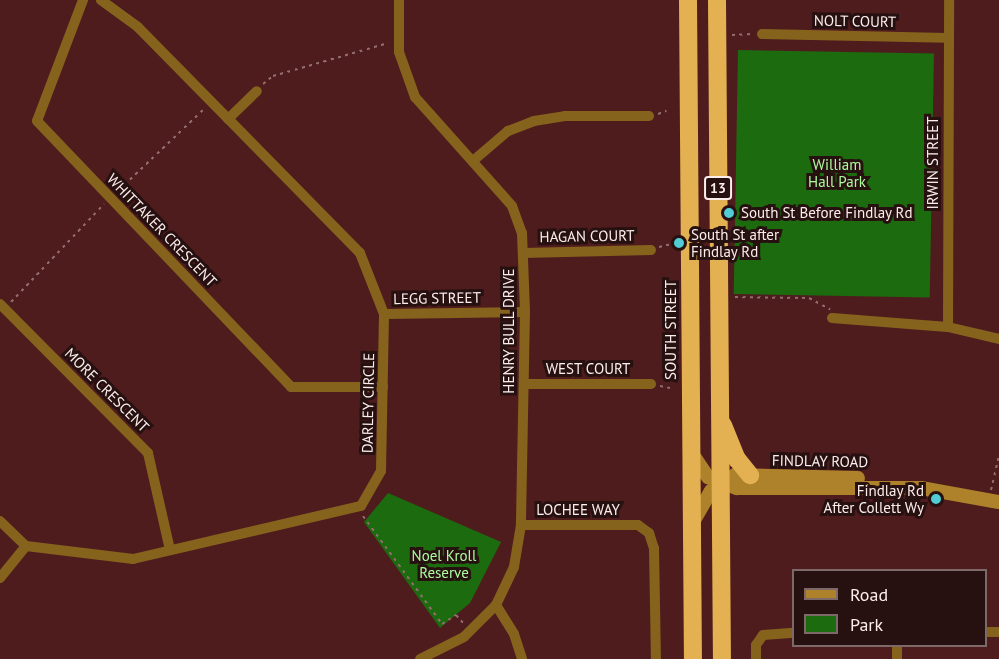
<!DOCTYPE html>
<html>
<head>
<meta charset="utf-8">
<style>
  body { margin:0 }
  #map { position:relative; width:999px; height:659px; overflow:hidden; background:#4f1c1e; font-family:"PT Sans",sans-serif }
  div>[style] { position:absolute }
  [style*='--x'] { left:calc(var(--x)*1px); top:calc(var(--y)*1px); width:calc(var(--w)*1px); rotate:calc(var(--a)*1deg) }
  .green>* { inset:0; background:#1c6b0f; transform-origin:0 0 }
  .path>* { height:2px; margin-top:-1px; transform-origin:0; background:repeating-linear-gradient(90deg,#926e6e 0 3px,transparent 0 7.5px) }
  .street>* { height:10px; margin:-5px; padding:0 5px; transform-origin:5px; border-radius:5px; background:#86631d }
  .secondary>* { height:14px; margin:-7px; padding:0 7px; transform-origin:7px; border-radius:7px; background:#ae822a }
  .highway>* { height:18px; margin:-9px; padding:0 9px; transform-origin:9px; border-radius:9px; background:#e3b151 }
  .dots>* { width:16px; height:16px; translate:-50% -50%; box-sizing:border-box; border:3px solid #261010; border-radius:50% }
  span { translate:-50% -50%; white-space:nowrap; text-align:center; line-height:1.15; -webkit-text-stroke:6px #261010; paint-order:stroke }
  .shield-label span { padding:2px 4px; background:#261010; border:2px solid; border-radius:4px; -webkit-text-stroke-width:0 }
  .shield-label { font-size:14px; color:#fceeed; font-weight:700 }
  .street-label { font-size:15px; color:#fceeed }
  .park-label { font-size:15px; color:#acfc9f }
  .poi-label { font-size:15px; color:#fceeed }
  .left { translate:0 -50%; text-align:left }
  .right { translate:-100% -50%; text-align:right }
  .legend { position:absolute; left:792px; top:569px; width:195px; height:78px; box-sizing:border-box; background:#261010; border:2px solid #7c6968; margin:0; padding:8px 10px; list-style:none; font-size:18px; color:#fceeed }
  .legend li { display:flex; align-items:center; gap:12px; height:30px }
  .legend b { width:30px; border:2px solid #7c6968 }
</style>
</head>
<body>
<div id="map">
  <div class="green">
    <i style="left:738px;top:50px;width:196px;height:244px;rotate:1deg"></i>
    <i style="clip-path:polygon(388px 493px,501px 542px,470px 603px,440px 628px,364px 522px)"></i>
  </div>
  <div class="path">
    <i style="--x:732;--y:35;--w:21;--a:-3"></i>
    <i style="--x:263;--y:84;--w:13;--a:-39"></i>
    <i style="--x:273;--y:76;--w:120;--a:-16"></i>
    <i style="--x:658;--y:114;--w:9;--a:-21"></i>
    <i style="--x:119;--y:190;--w:117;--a:-43.6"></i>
    <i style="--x:659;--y:247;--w:13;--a:-13"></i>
    <i style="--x:735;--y:297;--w:74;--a:0.8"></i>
    <i style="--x:809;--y:298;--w:24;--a:28"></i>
    <i style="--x:11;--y:302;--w:135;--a:-46.5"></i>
    <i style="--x:660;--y:386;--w:15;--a:11"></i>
    <i style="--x:991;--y:490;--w:36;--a:-77"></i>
    <i style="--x:363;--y:516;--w:134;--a:53.8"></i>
    <i style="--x:442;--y:624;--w:17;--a:-33"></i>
    <i style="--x:456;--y:615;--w:12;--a:48"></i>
  </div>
  <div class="street">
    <i style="--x:83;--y:0;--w:129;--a:110.8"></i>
    <i style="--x:37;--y:121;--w:368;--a:46.3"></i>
    <i style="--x:291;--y:387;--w:92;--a:0"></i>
    <i style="--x:399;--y:0;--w:52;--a:90"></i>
    <i style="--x:399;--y:52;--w:48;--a:70.4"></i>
    <i style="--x:415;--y:97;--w:146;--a:48.3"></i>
    <i style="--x:512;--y:206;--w:29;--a:70"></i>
    <i style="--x:522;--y:233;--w:79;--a:87.8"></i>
    <i style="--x:525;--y:312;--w:213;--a:91.1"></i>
    <i style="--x:521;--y:525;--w:43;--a:99.5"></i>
    <i style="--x:514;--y:567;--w:42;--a:115.3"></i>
    <i style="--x:496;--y:605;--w:45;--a:135"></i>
    <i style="--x:464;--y:637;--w:49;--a:153.4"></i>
    <i style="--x:762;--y:34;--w:185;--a:1.2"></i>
    <i style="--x:228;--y:119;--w:40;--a:-44"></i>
    <i style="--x:474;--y:160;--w:45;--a:-40.5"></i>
    <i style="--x:508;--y:131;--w:28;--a:-21"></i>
    <i style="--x:534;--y:121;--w:31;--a:-9"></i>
    <i style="--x:565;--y:116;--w:84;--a:0"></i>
    <i style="--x:523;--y:253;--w:128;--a:-1.3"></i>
    <i style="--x:0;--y:304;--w:210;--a:45.2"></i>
    <i style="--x:148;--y:453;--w:99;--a:77.2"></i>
    <i style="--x:384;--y:314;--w:141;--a:-0.8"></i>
    <i style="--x:832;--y:318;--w:116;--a:4.4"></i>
    <i style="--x:948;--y:327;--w:52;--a:13.2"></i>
    <i style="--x:948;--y:327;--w:327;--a:-89.8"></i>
    <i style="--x:524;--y:384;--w:127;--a:0"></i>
    <i style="--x:0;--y:521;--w:36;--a:44"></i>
    <i style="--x:26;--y:546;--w:108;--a:6.9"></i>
    <i style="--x:133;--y:559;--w:234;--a:-13.1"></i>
    <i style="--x:361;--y:506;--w:40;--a:-60.3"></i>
    <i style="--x:381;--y:471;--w:157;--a:-88.9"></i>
    <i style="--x:384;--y:314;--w:66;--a:-111.5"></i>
    <i style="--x:360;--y:253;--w:317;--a:-134.5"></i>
    <i style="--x:138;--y:27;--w:46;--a:-143.9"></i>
    <i style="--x:521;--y:525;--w:117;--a:0"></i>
    <i style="--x:638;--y:525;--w:14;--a:36"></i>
    <i style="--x:649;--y:533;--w:16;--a:72"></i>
    <i style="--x:654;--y:548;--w:111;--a:89"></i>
    <i style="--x:0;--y:578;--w:41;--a:-50.9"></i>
    <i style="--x:496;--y:605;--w:34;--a:58"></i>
    <i style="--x:514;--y:634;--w:26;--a:72"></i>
    <i style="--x:986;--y:632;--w:13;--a:0"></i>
    <i style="--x:897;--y:646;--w:13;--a:90"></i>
    <i style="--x:756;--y:659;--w:14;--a:-90"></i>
    <i style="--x:756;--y:645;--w:12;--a:-55"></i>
    <i style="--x:763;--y:635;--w:31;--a:-4"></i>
  </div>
  <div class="secondary">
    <i style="--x:693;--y:455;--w:27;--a:56"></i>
    <i style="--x:708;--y:477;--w:31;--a:21"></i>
    <i style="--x:737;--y:488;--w:184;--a:0"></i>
    <i style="--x:921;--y:488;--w:79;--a:10.2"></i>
    <i style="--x:693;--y:522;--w:36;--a:-60"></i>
    <i style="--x:711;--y:491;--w:29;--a:-34"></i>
    <i style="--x:735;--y:475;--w:123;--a:1.4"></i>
  </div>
  <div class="highway">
    <i style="--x:688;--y:0;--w:659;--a:89.57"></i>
    <i style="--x:717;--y:0;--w:659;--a:89.57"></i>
    <i style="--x:723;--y:425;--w:37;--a:68"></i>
    <i style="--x:737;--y:459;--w:21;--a:51"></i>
  </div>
  <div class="dots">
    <i style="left:729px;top:213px;background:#51ccd4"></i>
    <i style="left:679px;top:243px;background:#51ccd4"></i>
    <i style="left:936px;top:499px;background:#51ccd4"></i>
  </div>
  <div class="shield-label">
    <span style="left:718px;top:188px">13</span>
  </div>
  <div class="street-label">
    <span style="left:855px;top:21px;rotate:1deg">NOLT COURT</span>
    <span style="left:933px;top:163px;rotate:-90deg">IRWIN STREET</span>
    <span style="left:162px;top:230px;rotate:46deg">WHITTAKER CRESCENT</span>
    <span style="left:587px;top:236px;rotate:-1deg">HAGAN COURT</span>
    <span style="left:437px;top:298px;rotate:-1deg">LEGG STREET</span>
    <span style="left:671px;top:330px;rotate:-90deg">SOUTH STREET</span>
    <span style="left:509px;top:331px;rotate:-90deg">HENRY BULL DRIVE</span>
    <span style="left:588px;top:369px">WEST COURT</span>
    <span style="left:107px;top:390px;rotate:45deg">MORE CRESCENT</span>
    <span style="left:368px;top:403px;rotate:-89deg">DARLEY CIRCLE</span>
    <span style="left:820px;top:461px;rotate:1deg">FINDLAY ROAD</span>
    <span style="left:578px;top:510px">LOCHEE WAY</span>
  </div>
  <div class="park-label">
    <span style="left:837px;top:173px">William<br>Hall Park</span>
    <span style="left:444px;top:564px">Noel Kroll<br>Reserve</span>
  </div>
  <div class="poi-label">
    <span class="left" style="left:741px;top:213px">South St Before Findlay Rd</span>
    <span class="left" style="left:691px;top:243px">South St after<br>Findlay Rd</span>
    <span class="right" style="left:924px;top:499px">Findlay Rd<br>After Collett Wy</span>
  </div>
  <ul class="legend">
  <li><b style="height:8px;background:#ae822a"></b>Road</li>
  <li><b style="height:16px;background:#1c6b0f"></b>Park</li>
  </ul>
</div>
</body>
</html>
